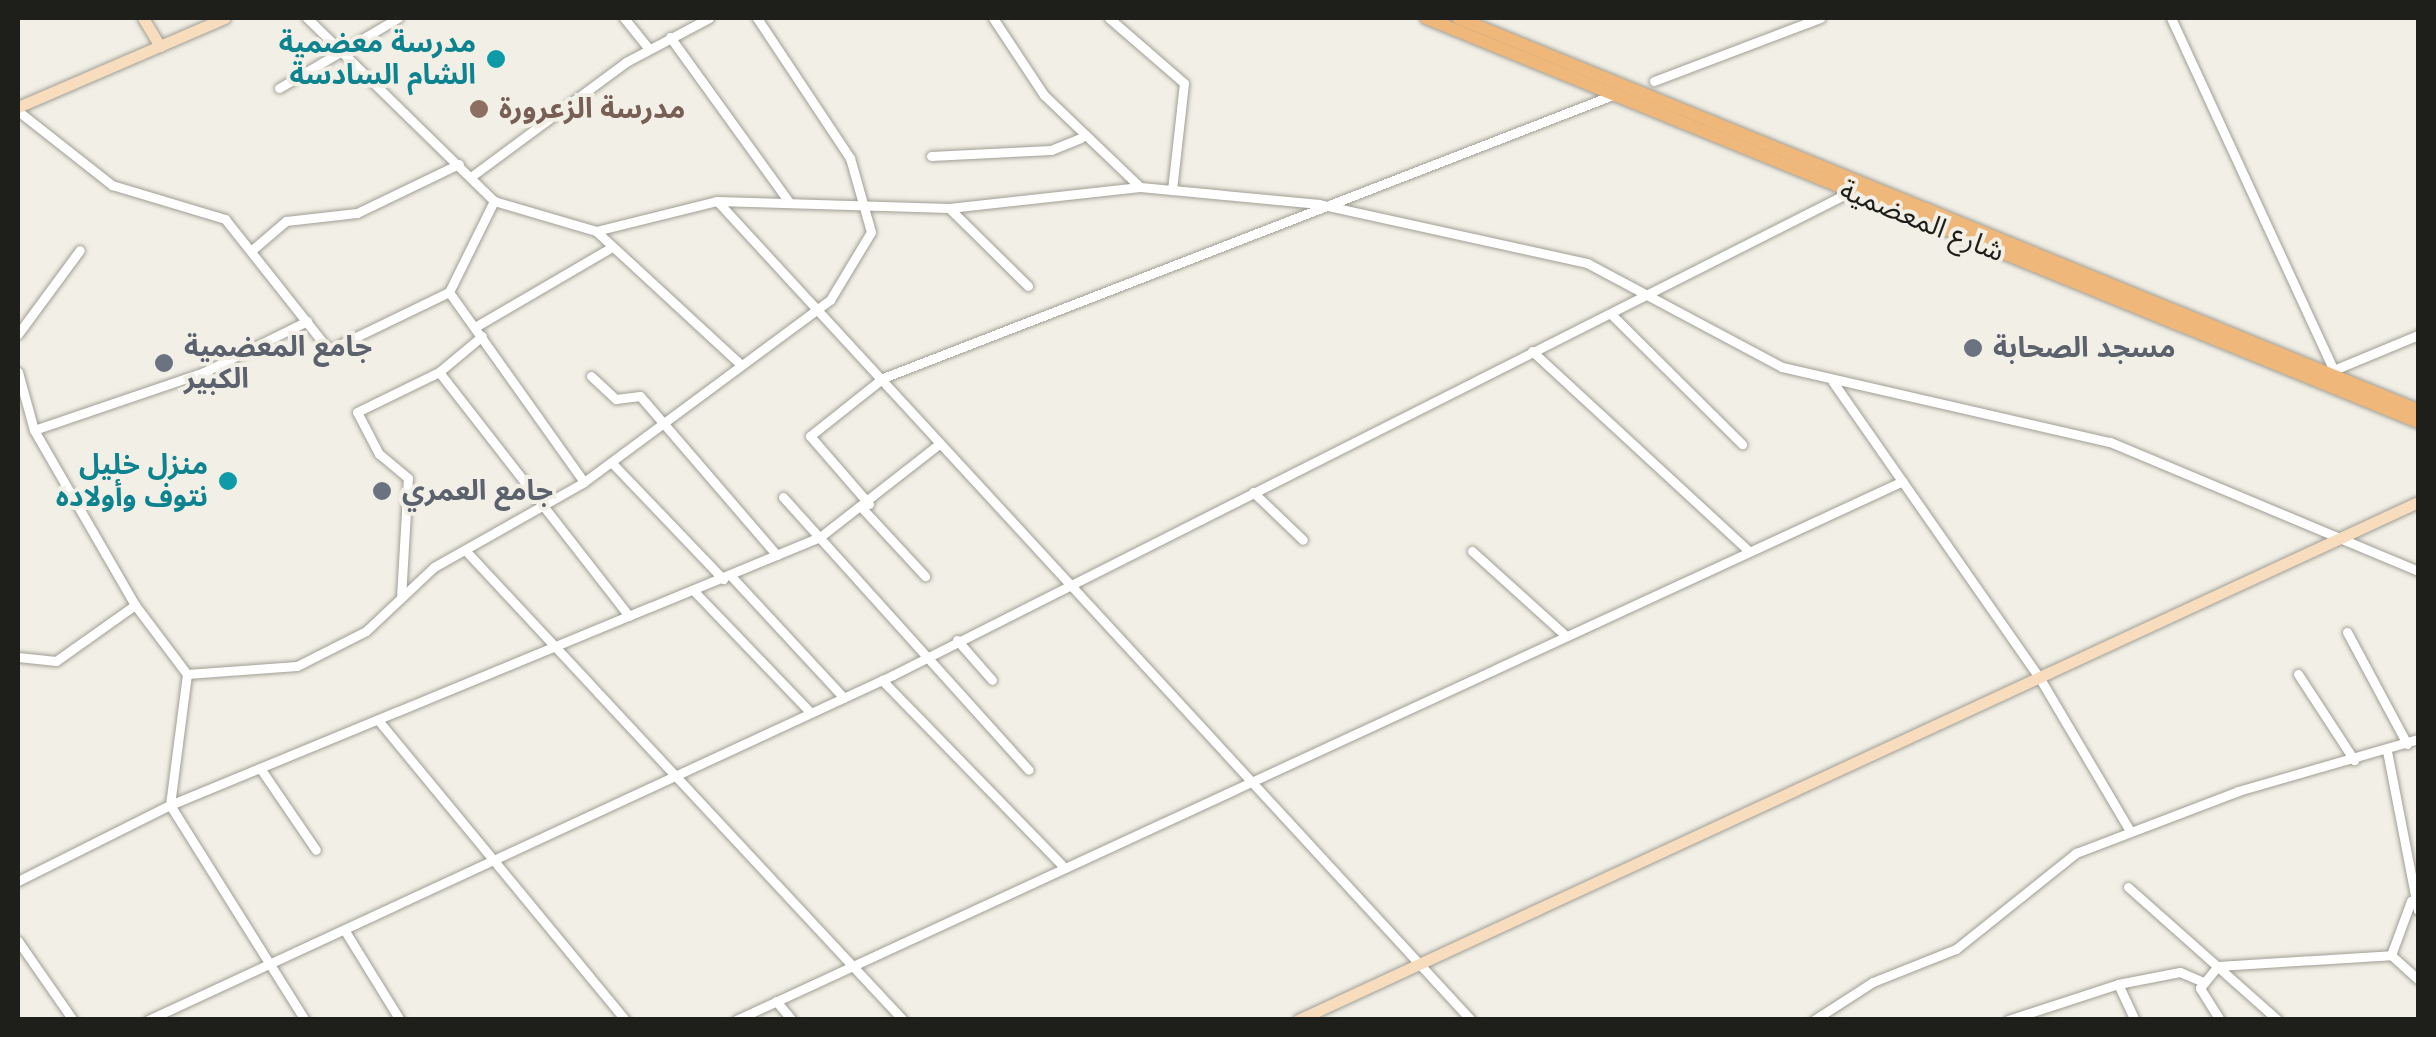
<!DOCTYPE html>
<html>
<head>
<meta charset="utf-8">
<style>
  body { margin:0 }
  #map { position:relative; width:2436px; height:1037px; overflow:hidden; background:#f2f0e6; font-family:Helvetica,"Noto Sans Arabic",sans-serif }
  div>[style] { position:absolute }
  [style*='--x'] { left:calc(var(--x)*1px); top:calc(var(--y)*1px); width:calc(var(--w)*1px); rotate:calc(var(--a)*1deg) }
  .roads { filter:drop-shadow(0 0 2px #a09e95) drop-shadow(0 0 2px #a09e95) }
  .street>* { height:9px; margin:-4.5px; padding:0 4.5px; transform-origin:4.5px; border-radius:4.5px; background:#fff }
  .secondary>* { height:11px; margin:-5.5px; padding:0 5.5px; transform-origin:5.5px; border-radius:5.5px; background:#f7dcbd }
  .primary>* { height:12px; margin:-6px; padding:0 6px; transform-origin:6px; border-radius:6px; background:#efb87a }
  .dots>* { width:28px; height:28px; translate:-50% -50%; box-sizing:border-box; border:5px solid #f2f0e6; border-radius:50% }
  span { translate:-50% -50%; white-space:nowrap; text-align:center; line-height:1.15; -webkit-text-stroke:8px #f2f0e6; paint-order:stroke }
  .culture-label { font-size:28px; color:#0d838f; font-weight:700 }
  .right { translate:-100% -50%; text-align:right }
  .education-label { font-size:28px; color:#785e54; font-weight:700 }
  .left { translate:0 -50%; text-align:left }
  .street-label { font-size:28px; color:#1e1e1a }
  .worship-label { font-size:28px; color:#5b616d; font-weight:700 }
  .frame { position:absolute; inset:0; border:20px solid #1e1e1a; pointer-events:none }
</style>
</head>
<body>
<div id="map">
  <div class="roads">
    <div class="street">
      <i style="--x:624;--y:18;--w:40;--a:51"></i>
      <i style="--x:993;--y:18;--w:92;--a:56.5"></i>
      <i style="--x:1044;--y:95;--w:133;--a:43.8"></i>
      <i style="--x:1109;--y:18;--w:99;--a:40.9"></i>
      <i style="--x:1184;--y:83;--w:108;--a:96.4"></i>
      <i style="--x:2171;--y:18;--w:396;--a:65.2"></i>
      <i style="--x:670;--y:37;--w:203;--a:54.2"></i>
      <i style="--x:1654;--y:81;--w:178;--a:-20.8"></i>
      <i style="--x:279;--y:88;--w:138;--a:-30.5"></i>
      <i style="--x:18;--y:111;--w:120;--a:38.2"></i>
      <i style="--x:112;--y:185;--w:118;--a:16.7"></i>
      <i style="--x:225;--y:219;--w:167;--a:51.6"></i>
      <i style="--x:329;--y:350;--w:133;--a:-25.8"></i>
      <i style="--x:931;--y:156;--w:120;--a:-2.9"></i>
      <i style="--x:1051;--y:150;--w:32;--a:-22"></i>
      <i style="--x:472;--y:176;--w:192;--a:-36.5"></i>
      <i style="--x:626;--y:62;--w:94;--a:-27.9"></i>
      <i style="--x:494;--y:201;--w:106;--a:16.4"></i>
      <i style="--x:596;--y:231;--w:125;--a:-13.9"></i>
      <i style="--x:717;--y:201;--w:232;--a:1.7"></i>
      <i style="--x:949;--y:208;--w:192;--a:-6.3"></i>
      <i style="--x:1140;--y:187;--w:180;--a:5.4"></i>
      <i style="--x:1319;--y:204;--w:274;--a:12.4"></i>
      <i style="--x:1587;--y:263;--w:221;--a:28.1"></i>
      <i style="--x:1782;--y:367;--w:336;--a:12.9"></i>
      <i style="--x:2110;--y:442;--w:334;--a:22.7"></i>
      <i style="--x:718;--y:202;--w:1112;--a:47.37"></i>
      <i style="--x:949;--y:208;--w:111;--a:44.6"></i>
      <i style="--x:596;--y:231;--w:197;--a:42.7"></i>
      <i style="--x:252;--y:250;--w:45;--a:-40.5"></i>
      <i style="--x:286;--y:221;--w:71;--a:-6.4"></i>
      <i style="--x:357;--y:213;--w:113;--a:-25.7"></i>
      <i style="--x:1611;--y:314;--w:185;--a:44.8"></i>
      <i style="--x:475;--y:327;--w:156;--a:-30.3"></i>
      <i style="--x:18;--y:334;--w:104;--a:-53.6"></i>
      <i style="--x:1532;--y:351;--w:295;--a:42.7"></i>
      <i style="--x:2336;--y:369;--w:89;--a:-22.5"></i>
      <i style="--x:18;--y:372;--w:60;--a:74.6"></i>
      <i style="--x:34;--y:430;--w:202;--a:60"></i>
      <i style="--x:135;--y:605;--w:86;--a:53"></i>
      <i style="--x:187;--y:674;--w:110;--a:-4.2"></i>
      <i style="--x:297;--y:666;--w:77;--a:-26.9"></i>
      <i style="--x:366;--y:631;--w:93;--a:-43.3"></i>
      <i style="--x:434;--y:567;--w:172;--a:-29.5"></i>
      <i style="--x:584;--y:482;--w:233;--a:-125.4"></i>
      <i style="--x:449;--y:292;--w:102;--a:-63.7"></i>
      <i style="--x:494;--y:201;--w:262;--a:-135.6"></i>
      <i style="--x:439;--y:372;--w:309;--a:52.1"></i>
      <i style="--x:591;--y:376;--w:34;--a:43"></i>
      <i style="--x:616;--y:399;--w:24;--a:-7"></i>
      <i style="--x:640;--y:396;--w:210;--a:49.3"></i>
      <i style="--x:1833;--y:382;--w:360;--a:55.1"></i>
      <i style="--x:2039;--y:677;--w:179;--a:59.4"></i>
      <i style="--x:34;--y:430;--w:180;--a:-18.8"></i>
      <i style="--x:204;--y:372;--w:115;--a:-26.3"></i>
      <i style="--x:614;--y:465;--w:158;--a:46.3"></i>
      <i style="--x:584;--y:482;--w:306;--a:-36.5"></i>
      <i style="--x:830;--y:300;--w:79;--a:-58.9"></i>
      <i style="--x:871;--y:232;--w:77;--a:-105.8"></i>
      <i style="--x:850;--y:158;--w:168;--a:-123.6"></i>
      <i style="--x:1253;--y:492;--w:69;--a:43.8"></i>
      <i style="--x:783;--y:497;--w:367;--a:48"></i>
      <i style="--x:869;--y:504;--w:90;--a:-130.9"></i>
      <i style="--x:810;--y:436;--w:93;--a:-38.5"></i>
      <i style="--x:883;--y:378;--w:783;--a:-21.19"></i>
      <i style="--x:862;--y:508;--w:93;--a:47.2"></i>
      <i style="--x:465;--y:550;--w:642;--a:47.02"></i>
      <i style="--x:1472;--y:551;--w:125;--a:42.1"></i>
      <i style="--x:731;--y:576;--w:166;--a:47.2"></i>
      <i style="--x:693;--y:590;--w:170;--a:46.2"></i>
      <i style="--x:401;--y:598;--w:120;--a:-86.7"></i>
      <i style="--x:408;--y:478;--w:38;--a:-140"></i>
      <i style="--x:379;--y:454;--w:47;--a:-117.6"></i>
      <i style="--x:357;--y:412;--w:91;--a:-26"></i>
      <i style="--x:439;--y:372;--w:56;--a:-39.9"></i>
      <i style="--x:2347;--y:632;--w:127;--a:61.8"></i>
      <i style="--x:957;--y:640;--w:53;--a:48.8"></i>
      <i style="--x:18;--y:657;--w:38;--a:6"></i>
      <i style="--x:56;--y:661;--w:97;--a:-35.3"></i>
      <i style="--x:187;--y:674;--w:132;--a:97.4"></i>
      <i style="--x:170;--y:805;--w:254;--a:57.9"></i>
      <i style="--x:2298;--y:674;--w:103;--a:56.9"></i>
      <i style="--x:882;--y:680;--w:258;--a:45.8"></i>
      <i style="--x:378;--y:720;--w:389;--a:50.5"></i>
      <i style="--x:2387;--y:751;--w:162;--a:79"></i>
      <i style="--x:260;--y:768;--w:99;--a:55.7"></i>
      <i style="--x:18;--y:881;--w:170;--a:-26.6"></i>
      <i style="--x:170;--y:805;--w:703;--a:-22.41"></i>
      <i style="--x:820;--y:537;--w:151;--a:-38"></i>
      <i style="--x:2128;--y:887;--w:200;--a:41.6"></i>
      <i style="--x:345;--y:931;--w:105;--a:58.3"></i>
      <i style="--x:18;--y:941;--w:96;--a:55.2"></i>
      <i style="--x:2391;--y:955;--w:58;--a:-69.7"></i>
      <i style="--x:2391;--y:955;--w:36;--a:42"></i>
      <i style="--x:2118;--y:984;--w:40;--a:65"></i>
      <i style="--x:776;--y:1001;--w:25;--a:50"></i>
      <i style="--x:148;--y:1020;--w:821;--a:-24.85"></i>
      <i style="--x:893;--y:675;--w:1072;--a:-26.78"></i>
      <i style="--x:736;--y:1020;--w:1285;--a:-24.79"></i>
      <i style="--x:1814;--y:1020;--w:70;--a:-32.8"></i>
      <i style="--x:1873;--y:982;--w:89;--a:-21.7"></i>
      <i style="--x:1956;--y:949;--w:154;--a:-38.7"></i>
      <i style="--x:2076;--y:853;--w:173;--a:-20.9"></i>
      <i style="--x:2238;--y:791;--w:187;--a:-16.1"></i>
      <i style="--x:2008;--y:1020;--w:116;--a:-18.1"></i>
      <i style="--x:2118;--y:984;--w:63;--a:-11"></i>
      <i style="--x:2180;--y:972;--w:25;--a:23"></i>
      <i style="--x:2220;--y:1020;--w:38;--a:-122"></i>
      <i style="--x:2200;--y:988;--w:28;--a:-51"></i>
      <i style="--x:2218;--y:966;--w:173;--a:-3.6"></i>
    </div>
    <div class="secondary">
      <i style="--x:143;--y:18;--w:33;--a:59"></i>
      <i style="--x:18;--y:107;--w:225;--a:-23.3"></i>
      <i style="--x:1298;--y:1020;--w:1234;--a:-24.82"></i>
    </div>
    <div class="primary">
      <i style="--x:1426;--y:18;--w:1071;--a:22.16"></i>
      <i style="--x:1458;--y:18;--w:1037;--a:22.21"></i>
    </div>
  </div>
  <div class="dots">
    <i style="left:496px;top:59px;background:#0f9aa8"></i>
    <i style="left:479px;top:109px;background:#8d6e63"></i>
    <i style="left:1973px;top:348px;background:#6b7280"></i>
    <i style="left:164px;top:363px;background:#6b7280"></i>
    <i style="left:228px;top:481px;background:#0f9aa8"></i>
    <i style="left:382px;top:491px;background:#6b7280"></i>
  </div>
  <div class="culture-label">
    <span class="right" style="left:476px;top:59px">مدرسة معضمية<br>الشام السادسة</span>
    <span class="right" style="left:208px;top:481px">منزل خليل<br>نتوف وأولاده</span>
  </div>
  <div class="education-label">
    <span class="left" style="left:499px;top:109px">مدرسة الزعرورة</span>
  </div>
  <div class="street-label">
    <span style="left:1922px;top:221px;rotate:22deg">شارع المعضمية</span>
  </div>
  <div class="worship-label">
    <span class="left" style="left:184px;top:363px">جامع المعضمية<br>الكبير</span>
    <span class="left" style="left:1993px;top:348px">مسجد الصحابة</span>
    <span class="left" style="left:402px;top:491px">جامع العمري</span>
  </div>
  <div class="frame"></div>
</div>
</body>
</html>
